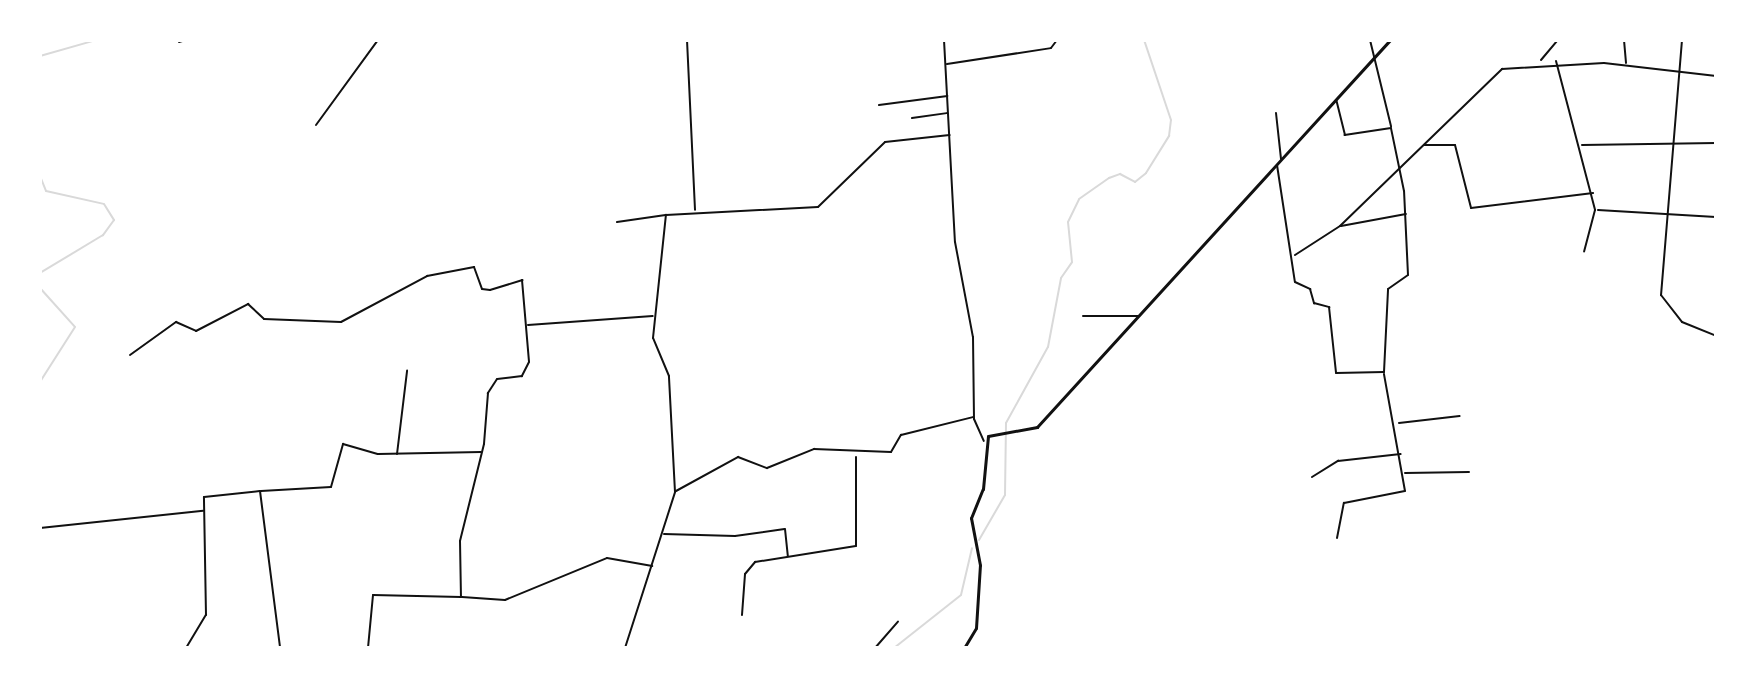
<!DOCTYPE html>
<html>
<head>
<meta charset="utf-8">
<style>
  body { margin:0 }
  #map { position:relative; width:1756px; height:688px; overflow:hidden; background:#fff; font-family:Jost,sans-serif }
  div>[style] { position:absolute }
  [style*='--x'] { left:calc(var(--x)*1px); top:calc(var(--y)*1px); width:calc(var(--w)*1px); rotate:calc(var(--a)*1deg) }
  .stream>* { height:2px; margin:-1px; padding:0 1px; transform-origin:1px; border-radius:1px; background:#d9d9d9 }
  .minor>* { height:2px; margin:-1px; padding:0 1px; transform-origin:1px; border-radius:1px; background:#111 }
  .tertiary>* { height:2px; margin:-1px; padding:0 1px; transform-origin:1px; border-radius:1px; background:#111 }
  .secondary>* { height:3px; margin:-1.5px; padding:0 1.5px; transform-origin:1.5px; border-radius:1.5px; background:#111 }
  span { translate:-50% -50%; white-space:nowrap; text-align:center; line-height:1.15; -webkit-text-stroke:6px #fff; paint-order:stroke }
  .frame { position:absolute; inset:0; border:42px solid #fff; pointer-events:none }
</style>
</head>
<body>
<div id="map">
  <div class="stream">
    <i style="--x:40;--y:56;--w:58;--a:-15.9"></i>
    <i style="--x:40;--y:176;--w:16;--a:68"></i>
    <i style="--x:46;--y:191;--w:59;--a:12.6"></i>
    <i style="--x:104;--y:204;--w:19;--a:58"></i>
    <i style="--x:114;--y:220;--w:19;--a:126"></i>
    <i style="--x:103;--y:235;--w:74;--a:148.9"></i>
    <i style="--x:40;--y:288;--w:52;--a:48.1"></i>
    <i style="--x:75;--y:327;--w:65;--a:122.5"></i>
    <i style="--x:979;--y:540;--w:52;--a:-60"></i>
    <i style="--x:1005;--y:495;--w:72;--a:-89.2"></i>
    <i style="--x:1006;--y:423;--w:87;--a:-61.1"></i>
    <i style="--x:1048;--y:347;--w:70;--a:-79.3"></i>
    <i style="--x:1061;--y:278;--w:19;--a:-55"></i>
    <i style="--x:1072;--y:262;--w:40;--a:-95.7"></i>
    <i style="--x:1068;--y:222;--w:25;--a:-64"></i>
    <i style="--x:1079;--y:199;--w:37;--a:-35"></i>
    <i style="--x:1109;--y:178;--w:12;--a:-20"></i>
    <i style="--x:1120;--y:174;--w:17;--a:28"></i>
    <i style="--x:1135;--y:182;--w:14;--a:-39"></i>
    <i style="--x:1146;--y:173;--w:44;--a:-58.1"></i>
    <i style="--x:1169;--y:136;--w:16;--a:-83"></i>
    <i style="--x:1171;--y:120;--w:84;--a:-108.6"></i>
    <i style="--x:894;--y:648;--w:85;--a:-38.3"></i>
    <i style="--x:961;--y:595;--w:48;--a:-76.8"></i>
  </div>
  <div class="minor">
    <i style="--x:687;--y:40;--w:170;--a:87.3"></i>
    <i style="--x:1370;--y:40;--w:89;--a:76.3"></i>
    <i style="--x:1624;--y:40;--w:23;--a:85"></i>
    <i style="--x:1682;--y:40;--w:256;--a:94.7"></i>
    <i style="--x:1661;--y:295;--w:34;--a:52"></i>
    <i style="--x:1682;--y:322;--w:37;--a:22"></i>
    <i style="--x:179;--y:42;--w:7;--a:-16"></i>
    <i style="--x:1541;--y:60;--w:26;--a:-50"></i>
    <i style="--x:1556;--y:61;--w:154;--a:75.3"></i>
    <i style="--x:1595;--y:210;--w:43;--a:104.7"></i>
    <i style="--x:947;--y:64;--w:105;--a:-8.7"></i>
    <i style="--x:1051;--y:48;--w:10;--a:-53"></i>
    <i style="--x:879;--y:105;--w:69;--a:-7.5"></i>
    <i style="--x:1276;--y:113;--w:46;--a:83.8"></i>
    <i style="--x:912;--y:118;--w:35;--a:-8"></i>
    <i style="--x:316;--y:125;--w:105;--a:-53.9"></i>
    <i style="--x:1424;--y:145;--w:31;--a:0"></i>
    <i style="--x:1455;--y:145;--w:65;--a:75.7"></i>
    <i style="--x:1471;--y:208;--w:123;--a:-7"></i>
    <i style="--x:1582;--y:145;--w:134;--a:-0.9"></i>
    <i style="--x:1277;--y:165;--w:118;--a:81.3"></i>
    <i style="--x:1295;--y:282;--w:17;--a:25"></i>
    <i style="--x:1310;--y:289;--w:15;--a:74"></i>
    <i style="--x:1314;--y:303;--w:16;--a:15"></i>
    <i style="--x:1329;--y:307;--w:66;--a:83.9"></i>
    <i style="--x:1336;--y:373;--w:48;--a:-1.2"></i>
    <i style="--x:1384;--y:372;--w:83;--a:-87.2"></i>
    <i style="--x:1388;--y:289;--w:24;--a:-35"></i>
    <i style="--x:1408;--y:275;--w:84;--a:-92.7"></i>
    <i style="--x:1404;--y:191;--w:64;--a:-101.7"></i>
    <i style="--x:1391;--y:128;--w:47;--a:171.3"></i>
    <i style="--x:1345;--y:135;--w:36;--a:-104"></i>
    <i style="--x:1598;--y:210;--w:118;--a:3.4"></i>
    <i style="--x:617;--y:222;--w:49;--a:-8.1"></i>
    <i style="--x:1341;--y:226;--w:66;--a:-10.5"></i>
    <i style="--x:1295;--y:255;--w:54;--a:-32.8"></i>
    <i style="--x:1340;--y:226;--w:226;--a:-44.1"></i>
    <i style="--x:1502;--y:69;--w:102;--a:-3.4"></i>
    <i style="--x:1604;--y:63;--w:113;--a:6.6"></i>
    <i style="--x:1083;--y:316;--w:55;--a:0"></i>
    <i style="--x:528;--y:325;--w:125;--a:-4.1"></i>
    <i style="--x:130;--y:355;--w:57;--a:-35.7"></i>
    <i style="--x:176;--y:322;--w:22;--a:24"></i>
    <i style="--x:196;--y:331;--w:59;--a:-27.4"></i>
    <i style="--x:248;--y:304;--w:22;--a:43"></i>
    <i style="--x:264;--y:319;--w:77;--a:2.2"></i>
    <i style="--x:341;--y:322;--w:98;--a:-28.1"></i>
    <i style="--x:427;--y:276;--w:48;--a:-10.8"></i>
    <i style="--x:474;--y:267;--w:23;--a:70"></i>
    <i style="--x:482;--y:289;--w:8;--a:7"></i>
    <i style="--x:490;--y:290;--w:34;--a:-17"></i>
    <i style="--x:522;--y:280;--w:82;--a:85.1"></i>
    <i style="--x:529;--y:362;--w:16;--a:117"></i>
    <i style="--x:522;--y:376;--w:25;--a:173"></i>
    <i style="--x:497;--y:379;--w:17;--a:123"></i>
    <i style="--x:488;--y:393;--w:51;--a:94.5"></i>
    <i style="--x:484;--y:444;--w:100;--a:103.9"></i>
    <i style="--x:460;--y:541;--w:56;--a:89"></i>
    <i style="--x:461;--y:597;--w:88;--a:-178.7"></i>
    <i style="--x:373;--y:595;--w:53;--a:95.4"></i>
    <i style="--x:1399;--y:423;--w:61;--a:-6.5"></i>
    <i style="--x:397;--y:454;--w:84;--a:-83.1"></i>
    <i style="--x:1405;--y:473;--w:64;--a:-0.9"></i>
    <i style="--x:1312;--y:477;--w:31;--a:-32"></i>
    <i style="--x:1338;--y:461;--w:63;--a:-6.3"></i>
    <i style="--x:261;--y:491;--w:70;--a:-3.3"></i>
    <i style="--x:331;--y:487;--w:45;--a:-74.4"></i>
    <i style="--x:343;--y:444;--w:36;--a:16"></i>
    <i style="--x:378;--y:454;--w:103;--a:-1.1"></i>
    <i style="--x:676;--y:491;--w:71;--a:-28.7"></i>
    <i style="--x:738;--y:457;--w:31;--a:21"></i>
    <i style="--x:767;--y:468;--w:51;--a:-22"></i>
    <i style="--x:814;--y:449;--w:77;--a:2.2"></i>
    <i style="--x:891;--y:452;--w:20;--a:-60"></i>
    <i style="--x:901;--y:435;--w:74;--a:-14"></i>
    <i style="--x:40;--y:528;--w:164;--a:-6"></i>
    <i style="--x:664;--y:534;--w:71;--a:1.6"></i>
    <i style="--x:735;--y:536;--w:50;--a:-8"></i>
    <i style="--x:785;--y:529;--w:27;--a:84"></i>
    <i style="--x:1337;--y:538;--w:36;--a:-79"></i>
    <i style="--x:1344;--y:503;--w:62;--a:-11.1"></i>
    <i style="--x:1405;--y:491;--w:119;--a:-100.2"></i>
    <i style="--x:462;--y:597;--w:43;--a:4"></i>
    <i style="--x:505;--y:600;--w:110;--a:-22.4"></i>
    <i style="--x:607;--y:558;--w:46;--a:10.1"></i>
    <i style="--x:742;--y:615;--w:41;--a:-85.8"></i>
    <i style="--x:745;--y:574;--w:16;--a:-50"></i>
    <i style="--x:755;--y:562;--w:102;--a:-9"></i>
    <i style="--x:856;--y:546;--w:89;--a:-90"></i>
    <i style="--x:186;--y:648;--w:39;--a:-59"></i>
    <i style="--x:206;--y:615;--w:118;--a:-91"></i>
    <i style="--x:204;--y:497;--w:56;--a:-6.1"></i>
    <i style="--x:260;--y:491;--w:158;--a:82.7"></i>
    <i style="--x:625;--y:648;--w:164;--a:-72.2"></i>
    <i style="--x:675;--y:492;--w:116;--a:-93"></i>
    <i style="--x:669;--y:376;--w:41;--a:-112.8"></i>
    <i style="--x:653;--y:338;--w:124;--a:-84"></i>
    <i style="--x:666;--y:215;--w:152;--a:-3"></i>
    <i style="--x:818;--y:207;--w:93;--a:-44.1"></i>
    <i style="--x:885;--y:142;--w:65;--a:-6.1"></i>
    <i style="--x:875;--y:648;--w:35;--a:-49"></i>
  </div>
  <div class="tertiary">
    <i style="--x:944;--y:40;--w:202;--a:86.9"></i>
    <i style="--x:955;--y:242;--w:97;--a:79.3"></i>
    <i style="--x:973;--y:337;--w:82;--a:89.3"></i>
    <i style="--x:974;--y:419;--w:24;--a:66"></i>
  </div>
  <div class="secondary">
    <i style="--x:964;--y:648;--w:23;--a:-59"></i>
    <i style="--x:976;--y:628;--w:63;--a:-86.4"></i>
    <i style="--x:980;--y:565;--w:48;--a:-100.8"></i>
    <i style="--x:971;--y:518;--w:31;--a:-68"></i>
    <i style="--x:983;--y:489;--w:53;--a:-84.6"></i>
    <i style="--x:988;--y:436;--w:50;--a:-10.4"></i>
    <i style="--x:1037;--y:427;--w:524;--a:-47.63"></i>
  </div>
  <div class="frame"></div>
</div>
</body>
</html>
